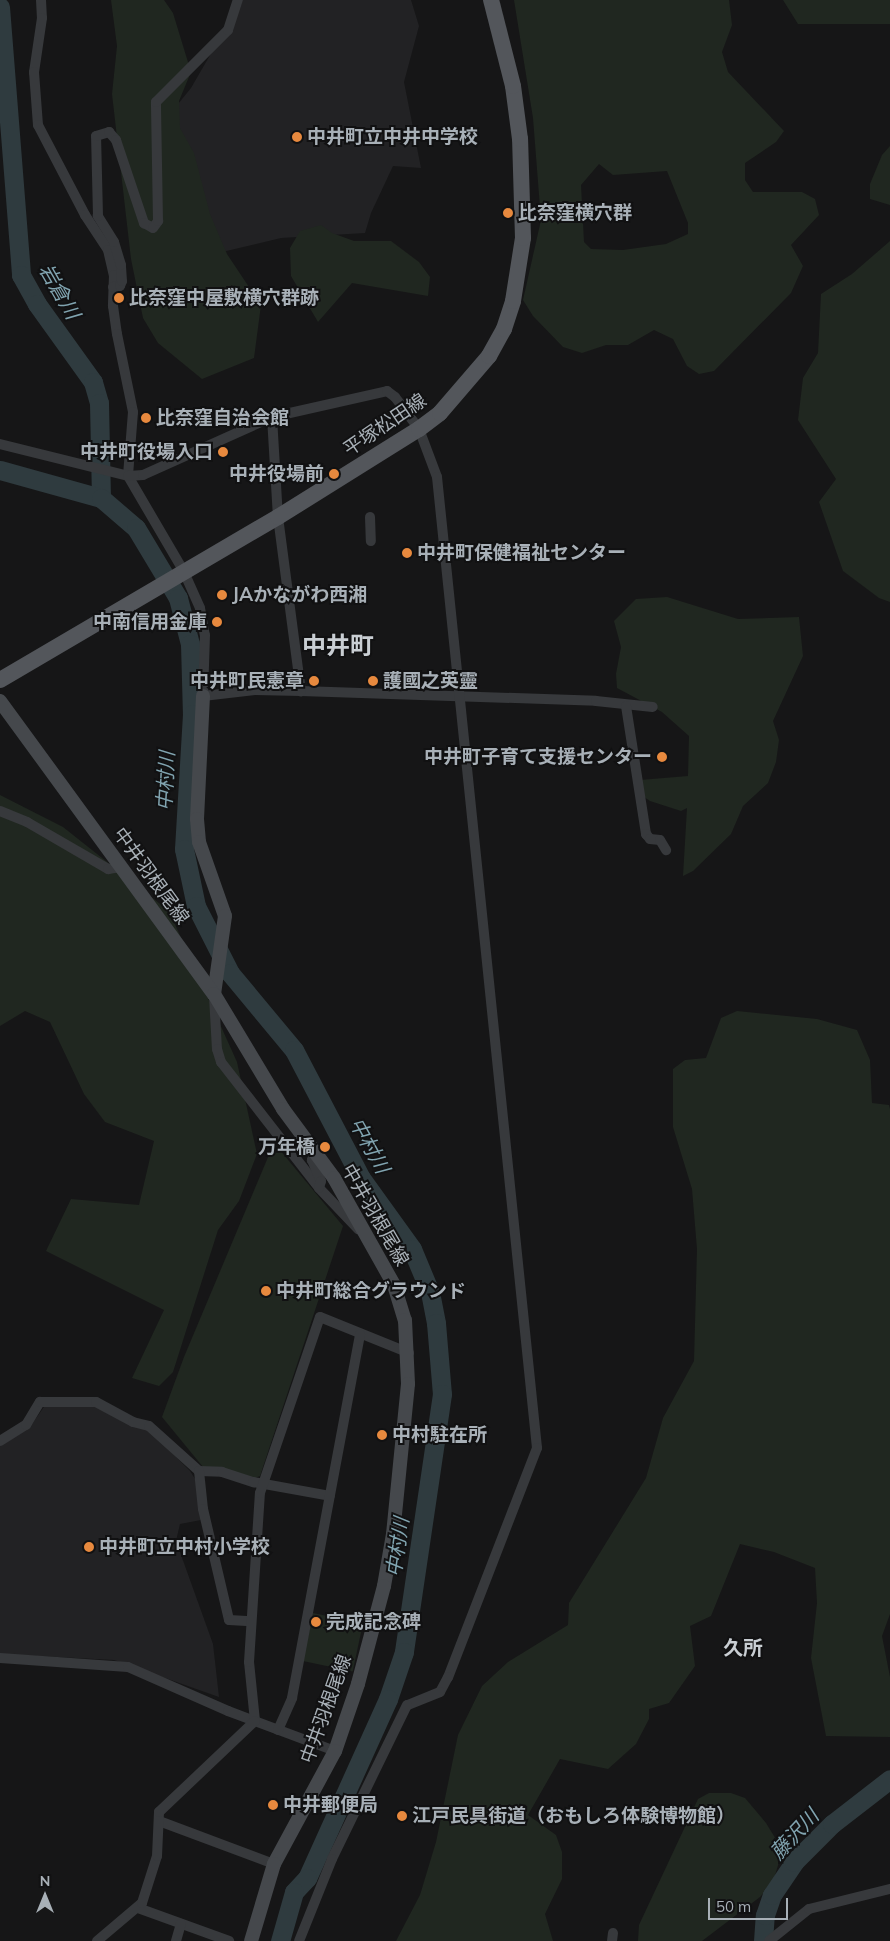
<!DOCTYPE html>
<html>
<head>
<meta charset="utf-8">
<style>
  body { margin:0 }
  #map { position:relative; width:890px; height:1941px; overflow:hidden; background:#161617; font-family:Mulish,"Noto Sans JP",sans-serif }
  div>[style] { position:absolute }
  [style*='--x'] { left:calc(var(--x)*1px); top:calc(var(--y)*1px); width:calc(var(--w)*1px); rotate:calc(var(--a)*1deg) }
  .built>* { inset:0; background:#222224 }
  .green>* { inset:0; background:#202720; transform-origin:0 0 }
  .river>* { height:19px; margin:-9.5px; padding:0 9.5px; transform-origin:9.5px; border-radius:9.5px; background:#2f3b3f }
  .street>* { height:10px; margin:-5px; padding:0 5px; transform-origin:5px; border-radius:5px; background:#37393c }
  .secondary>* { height:14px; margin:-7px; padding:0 7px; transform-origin:7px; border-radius:7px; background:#45484c }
  .primary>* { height:16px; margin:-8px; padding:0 8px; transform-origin:8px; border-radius:8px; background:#53565b }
  .dots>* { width:14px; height:14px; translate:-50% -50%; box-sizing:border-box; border:2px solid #111112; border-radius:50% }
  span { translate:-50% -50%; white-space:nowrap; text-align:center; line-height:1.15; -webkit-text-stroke:4px #111112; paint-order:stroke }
  .poi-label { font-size:19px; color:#a8b0b7; font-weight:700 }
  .left { translate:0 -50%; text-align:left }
  .right { translate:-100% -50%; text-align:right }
  .street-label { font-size:19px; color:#a8b0b7 }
  .water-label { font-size:20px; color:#81a4b0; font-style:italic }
  .neighbourhood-label { font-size:20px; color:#c9ced3; font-weight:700 }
  .district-label { font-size:24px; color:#c9ced3; font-weight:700 }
  .north { position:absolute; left:20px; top:1871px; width:50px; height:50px; -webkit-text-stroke:4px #111112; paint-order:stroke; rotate:0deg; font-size:14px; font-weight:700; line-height:20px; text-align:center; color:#a8b0b7 }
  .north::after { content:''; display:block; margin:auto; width:18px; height:22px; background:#a8b0b7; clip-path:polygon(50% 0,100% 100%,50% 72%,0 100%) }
  .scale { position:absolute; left:708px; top:1898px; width:80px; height:22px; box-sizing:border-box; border:2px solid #a8b0b7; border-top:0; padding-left:6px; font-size:15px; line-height:18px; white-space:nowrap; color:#a8b0b7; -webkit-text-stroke:4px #111112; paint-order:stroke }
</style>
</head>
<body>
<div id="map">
  <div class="built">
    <i style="clip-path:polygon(242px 0,411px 0,419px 26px,404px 82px,421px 168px,393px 166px,371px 213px,365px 233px,281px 238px,205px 256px,175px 115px,178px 104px,191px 88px)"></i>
    <i style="clip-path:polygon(46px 1404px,95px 1406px,148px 1429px,190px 1471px,197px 1482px,201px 1520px,180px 1524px,176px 1541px,213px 1644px,219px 1697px,114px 1660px,0 1654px,0 1446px,30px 1427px)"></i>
  </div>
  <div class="green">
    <i style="clip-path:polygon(111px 0,164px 0,173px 13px,191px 72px,179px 101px,180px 128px,194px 153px,210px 214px,227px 254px,261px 305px,254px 358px,202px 379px,158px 343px,143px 318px,131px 259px,112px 94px,117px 46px)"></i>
    <i style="clip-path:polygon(evenodd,514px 0,729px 0,732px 25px,722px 52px,728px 72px,784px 131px,776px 142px,745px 163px,745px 180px,753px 192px,802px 192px,815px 199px,819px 215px,791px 245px,803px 266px,791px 293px,714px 371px,699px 374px,687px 366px,673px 339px,654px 330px,628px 345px,606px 345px,582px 353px,563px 347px,533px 316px,523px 300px,541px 220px,533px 118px,514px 0,599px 164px,613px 175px,667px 171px,688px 223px,688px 234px,666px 244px,623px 250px,591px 249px,584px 242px,581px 185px,599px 164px)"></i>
    <i style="clip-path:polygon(783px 0,890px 0,890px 24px,798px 24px)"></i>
    <i style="clip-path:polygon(890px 146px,890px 205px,870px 199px,870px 184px,882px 155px)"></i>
    <i style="clip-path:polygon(321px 225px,332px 233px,354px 241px,391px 241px,419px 262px,430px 277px,428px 296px,352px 283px,318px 322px,291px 276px,290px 248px,300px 231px)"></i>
    <i style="clip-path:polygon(890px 241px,890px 602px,879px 598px,843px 571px,819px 502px,836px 479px,798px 420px,803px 378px,818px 353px,821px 294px,852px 274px)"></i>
    <i style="clip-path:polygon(667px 597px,738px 619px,799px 617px,803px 656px,773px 721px,779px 740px,776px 762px,768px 783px,743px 806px,731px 834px,693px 871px,683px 876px,687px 808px,681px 811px,650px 801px,644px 797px,640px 780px,688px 776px,689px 736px,662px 712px,617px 688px,616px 674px,621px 647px,614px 621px,636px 599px)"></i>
    <i style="clip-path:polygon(0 795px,63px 827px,169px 911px,237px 1062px,257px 1154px,239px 1201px,218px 1230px,173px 1372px,159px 1386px,132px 1378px,164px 1310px,46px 1251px,71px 1199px,139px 1205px,154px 1141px,105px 1122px,84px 1094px,50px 1022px,25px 1011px,0 1026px)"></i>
    <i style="clip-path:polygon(737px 1011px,817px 1019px,857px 1030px,870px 1060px,872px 1103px,889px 1105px,890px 1109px,890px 1614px,882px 1636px,890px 1677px,890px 1737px,826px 1736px,811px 1658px,817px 1603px,815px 1568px,774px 1552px,740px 1544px,711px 1616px,690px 1626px,695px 1666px,669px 1703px,649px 1709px,649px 1719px,636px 1744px,608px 1769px,560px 1759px,528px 1815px,556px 1835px,562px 1852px,562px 1879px,545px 1914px,553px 1941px,396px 1941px,420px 1895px,436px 1842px,458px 1735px,482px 1686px,508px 1662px,568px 1625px,569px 1603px,646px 1478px,663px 1418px,694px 1361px,697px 1249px,692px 1189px,673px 1127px,673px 1069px,685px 1060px,706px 1058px,721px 1018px)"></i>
    <i style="clip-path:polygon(274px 1143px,343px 1226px,260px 1476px,255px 1478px,203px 1467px,162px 1417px,184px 1357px)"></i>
    <i style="left:313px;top:1613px;width:51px;height:49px;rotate:12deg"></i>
    <i style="clip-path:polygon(709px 1793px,731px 1793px,745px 1798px,766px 1823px,777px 1841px,779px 1862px,773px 1882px,760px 1897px,702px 1941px,638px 1941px,639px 1925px,698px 1799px)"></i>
  </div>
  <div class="river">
    <i style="--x:0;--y:7;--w:269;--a:85.5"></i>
    <i style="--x:21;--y:275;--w:33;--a:61"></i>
    <i style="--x:37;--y:304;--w:96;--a:54.3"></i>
    <i style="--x:93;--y:382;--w:22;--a:74"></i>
    <i style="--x:99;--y:403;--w:95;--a:88.8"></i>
    <i style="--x:0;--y:470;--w:105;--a:15.5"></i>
    <i style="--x:101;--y:498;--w:46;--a:40.6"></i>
    <i style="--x:136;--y:528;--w:82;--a:59"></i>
    <i style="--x:178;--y:598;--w:48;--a:75.4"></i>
    <i style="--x:190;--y:644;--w:70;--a:88.4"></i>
    <i style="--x:192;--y:714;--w:135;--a:93.4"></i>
    <i style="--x:184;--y:849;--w:58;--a:78.1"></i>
    <i style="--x:196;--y:906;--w:75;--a:63.1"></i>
    <i style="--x:230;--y:973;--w:100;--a:50.3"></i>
    <i style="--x:294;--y:1050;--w:144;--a:62.4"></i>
    <i style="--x:361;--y:1178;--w:87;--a:54.3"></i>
    <i style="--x:412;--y:1249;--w:47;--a:67.3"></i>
    <i style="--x:430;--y:1292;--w:32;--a:79"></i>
    <i style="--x:436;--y:1323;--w:71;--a:85.2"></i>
    <i style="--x:442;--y:1394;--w:261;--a:98.4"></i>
    <i style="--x:404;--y:1652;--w:50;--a:108.8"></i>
    <i style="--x:388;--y:1699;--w:196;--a:114.3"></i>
    <i style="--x:307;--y:1878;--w:19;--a:133"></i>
    <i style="--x:294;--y:1892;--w:51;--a:105.9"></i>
    <i style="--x:763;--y:1941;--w:26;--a:-86"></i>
    <i style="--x:765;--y:1915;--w:21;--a:-71"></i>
    <i style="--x:772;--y:1895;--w:40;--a:-56"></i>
    <i style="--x:794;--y:1862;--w:54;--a:-45"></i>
    <i style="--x:832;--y:1824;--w:73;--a:-37.8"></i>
  </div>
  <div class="street">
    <i style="--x:41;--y:0;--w:18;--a:87"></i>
    <i style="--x:42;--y:18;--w:55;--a:98.4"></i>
    <i style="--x:34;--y:72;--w:53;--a:85.7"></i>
    <i style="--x:38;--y:125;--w:102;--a:62.4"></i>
    <i style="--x:85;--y:215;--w:42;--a:56.7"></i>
    <i style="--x:108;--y:250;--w:26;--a:77"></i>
    <i style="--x:114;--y:275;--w:31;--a:92"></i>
    <i style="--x:113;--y:306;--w:28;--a:82"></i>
    <i style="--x:117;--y:334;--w:80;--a:78.4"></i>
    <i style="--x:133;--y:412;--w:64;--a:94.5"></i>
    <i style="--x:128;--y:476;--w:111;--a:59.7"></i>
    <i style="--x:184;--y:572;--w:39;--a:66"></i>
    <i style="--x:200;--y:608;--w:27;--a:80"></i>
    <i style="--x:205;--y:635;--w:61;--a:91.9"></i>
    <i style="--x:203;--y:696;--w:52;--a:-6.6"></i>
    <i style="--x:255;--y:690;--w:46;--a:1.2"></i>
    <i style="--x:301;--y:691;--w:295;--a:1.9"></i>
    <i style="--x:596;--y:701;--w:57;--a:6"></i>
    <i style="--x:113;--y:287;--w:7;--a:-8"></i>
    <i style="--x:120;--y:286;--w:5;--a:-68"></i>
    <i style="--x:122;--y:281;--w:16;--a:-94"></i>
    <i style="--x:121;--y:265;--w:24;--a:-107"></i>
    <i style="--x:114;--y:242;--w:31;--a:-122"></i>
    <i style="--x:98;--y:216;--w:80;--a:-91.4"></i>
    <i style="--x:96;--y:136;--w:14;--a:-17"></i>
    <i style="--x:109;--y:132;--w:11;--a:49"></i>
    <i style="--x:116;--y:140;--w:88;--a:71.4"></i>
    <i style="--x:144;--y:223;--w:10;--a:29"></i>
    <i style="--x:153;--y:228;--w:9;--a:-54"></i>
    <i style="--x:158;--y:221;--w:119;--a:-91"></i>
    <i style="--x:156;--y:102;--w:102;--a:-45"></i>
    <i style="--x:228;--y:30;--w:32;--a:-72"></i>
    <i style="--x:272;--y:417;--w:100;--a:86.6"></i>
    <i style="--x:278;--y:517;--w:176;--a:82.5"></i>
    <i style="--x:0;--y:444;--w:132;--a:14"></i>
    <i style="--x:128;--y:476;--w:15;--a:-4"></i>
    <i style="--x:143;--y:475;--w:141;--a:-24.2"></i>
    <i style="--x:272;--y:417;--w:118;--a:-12.7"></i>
    <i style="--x:387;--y:391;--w:10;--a:37"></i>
    <i style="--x:395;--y:397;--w:40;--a:53"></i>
    <i style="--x:419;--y:429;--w:51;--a:69.4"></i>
    <i style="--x:437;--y:477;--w:976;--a:84.12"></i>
    <i style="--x:537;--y:1448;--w:246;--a:111.2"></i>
    <i style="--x:448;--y:1677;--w:17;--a:118"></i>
    <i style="--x:440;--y:1692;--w:35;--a:158"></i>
    <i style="--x:407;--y:1705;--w:171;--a:116"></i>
    <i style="--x:332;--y:1859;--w:88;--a:111.9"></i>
    <i style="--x:370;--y:517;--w:24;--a:88"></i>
    <i style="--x:626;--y:706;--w:130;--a:81.1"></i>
    <i style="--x:646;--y:834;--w:6;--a:51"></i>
    <i style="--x:650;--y:839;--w:10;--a:6"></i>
    <i style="--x:660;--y:840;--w:12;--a:59"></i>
    <i style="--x:0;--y:811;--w:29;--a:22"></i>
    <i style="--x:27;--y:822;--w:94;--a:30.1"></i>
    <i style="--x:108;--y:869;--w:13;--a:-9"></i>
    <i style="--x:214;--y:996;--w:53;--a:86.8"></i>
    <i style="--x:217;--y:1049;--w:14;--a:73"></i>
    <i style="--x:221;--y:1062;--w:160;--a:52.1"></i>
    <i style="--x:319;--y:1188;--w:57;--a:46.4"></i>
    <i style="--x:315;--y:1152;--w:9;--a:111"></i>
    <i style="--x:312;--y:1160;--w:23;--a:67"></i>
    <i style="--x:321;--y:1181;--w:7;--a:106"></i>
    <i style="--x:0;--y:1441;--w:31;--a:-32"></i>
    <i style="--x:26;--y:1425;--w:27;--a:-59"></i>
    <i style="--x:40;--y:1402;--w:56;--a:0"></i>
    <i style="--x:96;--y:1402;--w:42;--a:28.4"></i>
    <i style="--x:133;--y:1422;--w:16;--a:14"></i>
    <i style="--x:149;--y:1426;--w:67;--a:42"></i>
    <i style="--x:199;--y:1471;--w:23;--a:2"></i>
    <i style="--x:222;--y:1472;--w:33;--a:18"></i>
    <i style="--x:253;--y:1482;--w:78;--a:10.3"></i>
    <i style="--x:199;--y:1471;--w:38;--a:84"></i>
    <i style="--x:203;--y:1509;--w:114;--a:76.8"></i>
    <i style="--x:229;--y:1620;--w:22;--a:3"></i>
    <i style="--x:0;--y:1658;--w:128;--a:4"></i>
    <i style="--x:128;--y:1667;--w:109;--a:23.7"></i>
    <i style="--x:228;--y:1711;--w:114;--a:20.5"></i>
    <i style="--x:255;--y:1721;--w:59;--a:-95.8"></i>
    <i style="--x:249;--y:1662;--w:169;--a:-86.3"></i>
    <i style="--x:260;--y:1493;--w:186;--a:-71.2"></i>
    <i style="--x:320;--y:1317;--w:96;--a:22"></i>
    <i style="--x:278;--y:1730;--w:35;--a:-66"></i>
    <i style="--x:292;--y:1698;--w:370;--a:-79.4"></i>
    <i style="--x:159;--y:1821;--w:123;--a:20.5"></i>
    <i style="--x:138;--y:1908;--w:97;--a:19.9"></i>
    <i style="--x:97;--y:1941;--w:59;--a:-40.2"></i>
    <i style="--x:142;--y:1903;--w:49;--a:-72.3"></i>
    <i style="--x:157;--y:1856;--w:44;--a:-87.4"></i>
    <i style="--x:159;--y:1812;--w:132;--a:-43.5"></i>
    <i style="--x:176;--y:1941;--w:18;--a:-74"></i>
    <i style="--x:612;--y:1941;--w:8;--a:-83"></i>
    <i style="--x:769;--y:1941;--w:51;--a:-38.7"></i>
    <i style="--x:809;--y:1909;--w:83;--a:-13.9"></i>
  </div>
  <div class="secondary">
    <i style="--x:203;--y:696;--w:123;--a:92.8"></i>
    <i style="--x:197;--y:819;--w:23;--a:85"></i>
    <i style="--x:199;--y:842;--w:78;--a:70.6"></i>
    <i style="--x:225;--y:916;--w:79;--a:98"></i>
    <i style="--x:0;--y:701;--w:363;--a:53.9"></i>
    <i style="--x:214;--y:994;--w:134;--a:59"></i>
    <i style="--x:283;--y:1109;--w:86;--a:53.5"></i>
    <i style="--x:334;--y:1178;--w:123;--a:60.7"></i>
    <i style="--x:394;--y:1285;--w:37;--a:73"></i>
    <i style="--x:405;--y:1320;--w:64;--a:87.3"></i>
    <i style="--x:408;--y:1384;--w:151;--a:95.7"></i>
    <i style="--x:393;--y:1534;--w:53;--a:99.8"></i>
    <i style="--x:384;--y:1586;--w:101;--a:104.9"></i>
    <i style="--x:358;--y:1684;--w:71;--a:108.9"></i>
    <i style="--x:335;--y:1751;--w:128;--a:118.4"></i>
    <i style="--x:274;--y:1864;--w:80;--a:106.6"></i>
  </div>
  <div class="primary">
    <i style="--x:0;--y:680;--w:322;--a:-30.4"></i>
    <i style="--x:278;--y:517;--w:166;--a:-32"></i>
    <i style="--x:419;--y:429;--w:26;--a:-37"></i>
    <i style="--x:440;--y:413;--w:75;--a:-49.3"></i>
    <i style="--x:489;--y:356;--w:31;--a:-61"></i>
    <i style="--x:504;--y:329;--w:29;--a:-72"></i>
    <i style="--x:513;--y:301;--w:64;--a:-81"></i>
    <i style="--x:523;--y:238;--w:99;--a:-91.7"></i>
    <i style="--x:520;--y:139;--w:53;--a:-97.5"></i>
    <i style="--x:513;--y:86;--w:89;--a:-104.3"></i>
  </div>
  <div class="dots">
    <i style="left:297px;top:137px;background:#e7893e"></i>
    <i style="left:508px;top:213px;background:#e7893e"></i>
    <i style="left:119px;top:298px;background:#e7893e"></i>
    <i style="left:146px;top:418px;background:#e7893e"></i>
    <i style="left:223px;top:452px;background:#e7893e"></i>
    <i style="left:334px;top:474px;background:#e7893e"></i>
    <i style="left:407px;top:553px;background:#e7893e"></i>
    <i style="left:222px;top:595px;background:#e7893e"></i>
    <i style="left:217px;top:622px;background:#e7893e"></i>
    <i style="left:314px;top:681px;background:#e7893e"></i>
    <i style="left:373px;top:681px;background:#e7893e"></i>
    <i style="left:662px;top:757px;background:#e7893e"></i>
    <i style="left:325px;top:1147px;background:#e7893e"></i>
    <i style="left:266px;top:1291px;background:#e7893e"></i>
    <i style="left:382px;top:1435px;background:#e7893e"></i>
    <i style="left:89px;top:1547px;background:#e7893e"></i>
    <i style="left:316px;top:1622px;background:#e7893e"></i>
    <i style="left:273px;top:1805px;background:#e7893e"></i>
    <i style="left:402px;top:1816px;background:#e7893e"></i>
  </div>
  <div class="poi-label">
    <span class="left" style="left:307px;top:137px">中井町立中井中学校</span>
    <span class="left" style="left:518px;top:213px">比奈窪横穴群</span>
    <span class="left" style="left:129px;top:298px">比奈窪中屋敷横穴群跡</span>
    <span class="left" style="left:156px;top:418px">比奈窪自治会館</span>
    <span class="right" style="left:213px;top:452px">中井町役場入口</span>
    <span class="right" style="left:324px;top:474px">中井役場前</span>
    <span class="left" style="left:417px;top:553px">中井町保健福祉センター</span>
    <span class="left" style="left:232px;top:595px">JAかながわ西湘</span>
    <span class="right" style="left:207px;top:622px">中南信用金庫</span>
    <span class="right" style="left:304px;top:681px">中井町民憲章</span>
    <span class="left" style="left:383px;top:681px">護國之英靈</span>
    <span class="right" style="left:652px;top:757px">中井町子育て支援センター</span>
    <span class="right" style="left:315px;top:1147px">万年橋</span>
    <span class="left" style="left:276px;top:1291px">中井町総合グラウンド</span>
    <span class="left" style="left:392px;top:1435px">中村駐在所</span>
    <span class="left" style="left:99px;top:1547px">中井町立中村小学校</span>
    <span class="left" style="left:326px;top:1622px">完成記念碑</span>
    <span class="left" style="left:283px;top:1805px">中井郵便局</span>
    <span class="left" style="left:412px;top:1816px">江戸民具街道（おもしろ体験博物館）</span>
  </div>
  <div class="street-label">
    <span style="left:385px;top:425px;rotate:-34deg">平塚松田線</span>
    <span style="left:151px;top:876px;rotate:54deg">中井羽根尾線</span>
    <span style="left:375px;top:1215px;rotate:60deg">中井羽根尾線</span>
    <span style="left:326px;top:1709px;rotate:-70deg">中井羽根尾線</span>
  </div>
  <div class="water-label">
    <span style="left:60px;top:291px;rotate:60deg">岩倉川</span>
    <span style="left:165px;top:781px;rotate:-87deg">中村川</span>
    <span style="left:370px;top:1145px;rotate:61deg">中村川</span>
    <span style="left:397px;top:1547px;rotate:-82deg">中村川</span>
    <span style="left:794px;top:1834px;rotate:-47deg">藤沢川</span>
  </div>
  <div class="neighbourhood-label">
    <span style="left:743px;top:1647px">久所</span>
  </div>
  <div class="district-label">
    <span style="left:338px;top:646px">中井町</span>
  </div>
  <div class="north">N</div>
  <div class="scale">50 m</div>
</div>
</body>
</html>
